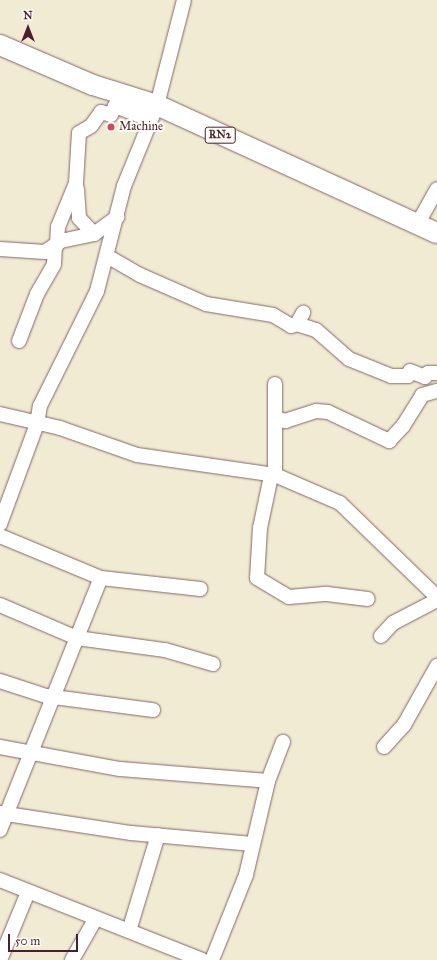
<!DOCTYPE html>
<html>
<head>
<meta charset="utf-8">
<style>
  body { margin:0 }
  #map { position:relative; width:437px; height:960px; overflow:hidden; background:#f1ebd3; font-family:"IM FELL Great Primer",serif }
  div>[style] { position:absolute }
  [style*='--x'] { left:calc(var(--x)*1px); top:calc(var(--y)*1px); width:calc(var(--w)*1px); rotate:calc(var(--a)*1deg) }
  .roads { filter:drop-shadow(0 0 1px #846666) drop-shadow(0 0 1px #846666) }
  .minor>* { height:14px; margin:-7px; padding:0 7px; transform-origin:7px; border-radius:7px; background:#fff }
  .highway>* { height:20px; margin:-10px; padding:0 10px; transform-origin:10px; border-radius:10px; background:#fff }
  .dots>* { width:11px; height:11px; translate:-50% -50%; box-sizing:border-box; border:2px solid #fdfcf7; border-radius:50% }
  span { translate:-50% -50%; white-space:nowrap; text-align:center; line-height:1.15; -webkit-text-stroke:4px #fdfcf7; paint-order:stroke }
  .shield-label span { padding:1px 3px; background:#fdfcf7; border:1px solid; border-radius:3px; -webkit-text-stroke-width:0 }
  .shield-label { font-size:11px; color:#4a1f2b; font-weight:700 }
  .poi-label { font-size:12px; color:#4a1f2b }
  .left { translate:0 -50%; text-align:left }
  .north { position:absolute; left:8px; top:8px; width:40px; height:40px; -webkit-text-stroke:3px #fdfcf7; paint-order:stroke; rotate:0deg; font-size:11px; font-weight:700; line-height:16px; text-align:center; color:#4a1f2b }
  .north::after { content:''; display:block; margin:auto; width:14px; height:18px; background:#4a1f2b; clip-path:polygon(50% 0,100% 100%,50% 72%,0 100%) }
  .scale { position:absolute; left:8px; top:934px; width:70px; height:18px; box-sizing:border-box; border:2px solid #4a1f2b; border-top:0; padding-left:5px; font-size:12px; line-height:14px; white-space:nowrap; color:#4a1f2b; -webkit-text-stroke:3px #fdfcf7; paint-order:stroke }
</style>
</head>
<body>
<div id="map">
  <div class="roads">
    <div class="minor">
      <i style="--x:77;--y:189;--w:29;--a:86"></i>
      <i style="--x:79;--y:218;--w:22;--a:47"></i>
      <i style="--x:417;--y:225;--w:41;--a:-60.9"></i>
      <i style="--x:57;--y:245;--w:18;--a:-87"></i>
      <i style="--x:58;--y:227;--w:48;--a:-67.8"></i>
      <i style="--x:76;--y:183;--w:50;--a:-86.6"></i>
      <i style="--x:79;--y:133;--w:14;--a:-30"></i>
      <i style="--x:91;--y:126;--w:17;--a:-54"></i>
      <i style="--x:101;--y:112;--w:10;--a:17"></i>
      <i style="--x:111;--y:115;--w:10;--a:-66"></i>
      <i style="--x:115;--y:106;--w:25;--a:21"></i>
      <i style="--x:138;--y:115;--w:14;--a:0"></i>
      <i style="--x:0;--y:249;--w:45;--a:3.8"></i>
      <i style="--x:45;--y:252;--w:19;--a:-35"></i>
      <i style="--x:61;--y:241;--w:34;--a:-12"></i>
      <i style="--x:94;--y:234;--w:29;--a:-36"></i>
      <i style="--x:107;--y:256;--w:38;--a:30"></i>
      <i style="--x:140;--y:275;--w:72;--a:23.7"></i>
      <i style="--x:206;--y:304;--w:68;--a:9.3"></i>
      <i style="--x:273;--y:315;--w:21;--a:31"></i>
      <i style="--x:291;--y:326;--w:6;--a:-18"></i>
      <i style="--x:297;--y:324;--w:13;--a:-61"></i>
      <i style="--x:297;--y:324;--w:20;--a:18"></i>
      <i style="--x:316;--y:330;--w:44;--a:41.3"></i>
      <i style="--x:349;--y:359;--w:45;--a:22"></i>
      <i style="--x:391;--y:376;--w:17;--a:0"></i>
      <i style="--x:408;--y:376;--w:5;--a:-68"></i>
      <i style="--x:410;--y:371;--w:16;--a:22"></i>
      <i style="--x:425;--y:377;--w:5;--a:-53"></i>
      <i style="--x:428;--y:373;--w:9;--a:0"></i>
      <i style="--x:19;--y:341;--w:50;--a:-69"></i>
      <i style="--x:37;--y:294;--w:34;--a:-60"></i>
      <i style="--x:54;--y:264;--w:18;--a:-87"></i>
      <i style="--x:275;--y:384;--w:91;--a:90"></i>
      <i style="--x:0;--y:414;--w:62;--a:13.1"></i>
      <i style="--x:60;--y:428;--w:82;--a:19.3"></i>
      <i style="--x:137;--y:455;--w:139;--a:8.2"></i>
      <i style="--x:275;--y:475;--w:71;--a:23.3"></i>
      <i style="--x:340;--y:503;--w:135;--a:44.1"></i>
      <i style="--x:277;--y:418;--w:9;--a:21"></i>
      <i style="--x:285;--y:421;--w:33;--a:-18"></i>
      <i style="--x:316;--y:411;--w:12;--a:5"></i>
      <i style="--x:328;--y:412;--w:68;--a:25.4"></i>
      <i style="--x:389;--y:441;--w:21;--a:-47"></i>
      <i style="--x:403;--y:426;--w:36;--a:-58"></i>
      <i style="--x:422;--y:395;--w:16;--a:-15"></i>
      <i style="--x:271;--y:476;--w:53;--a:101.9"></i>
      <i style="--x:260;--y:528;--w:50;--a:93.4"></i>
      <i style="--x:257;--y:578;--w:37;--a:31"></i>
      <i style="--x:289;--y:597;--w:38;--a:-5"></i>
      <i style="--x:327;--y:594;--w:41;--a:7"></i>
      <i style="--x:0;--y:524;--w:107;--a:-69.7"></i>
      <i style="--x:37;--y:424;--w:18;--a:-81"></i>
      <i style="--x:40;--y:406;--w:128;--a:-63.6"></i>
      <i style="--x:97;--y:291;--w:108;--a:-75.6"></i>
      <i style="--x:124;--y:186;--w:87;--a:-67.8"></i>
      <i style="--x:157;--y:105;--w:108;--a:-75.6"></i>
      <i style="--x:0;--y:536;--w:109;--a:22.6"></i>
      <i style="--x:101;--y:578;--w:100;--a:6.3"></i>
      <i style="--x:0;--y:605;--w:84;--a:23.2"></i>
      <i style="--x:77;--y:638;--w:89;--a:7.8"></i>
      <i style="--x:165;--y:650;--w:50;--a:16.3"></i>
      <i style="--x:381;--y:636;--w:18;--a:-47"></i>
      <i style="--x:393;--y:623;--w:50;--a:-27.6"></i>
      <i style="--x:0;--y:681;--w:48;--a:18.1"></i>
      <i style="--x:46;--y:696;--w:108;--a:7.5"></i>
      <i style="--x:0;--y:747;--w:122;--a:10.4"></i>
      <i style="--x:120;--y:769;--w:148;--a:4.6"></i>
      <i style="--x:384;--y:747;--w:30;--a:-48"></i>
      <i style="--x:404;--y:725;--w:68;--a:-60.8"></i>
      <i style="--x:0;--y:813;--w:133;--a:8.7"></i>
      <i style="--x:131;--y:833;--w:122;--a:5.2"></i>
      <i style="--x:0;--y:830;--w:271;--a:-68.2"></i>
      <i style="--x:0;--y:880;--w:217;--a:21.6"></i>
      <i style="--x:129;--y:931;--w:100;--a:-73.2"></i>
      <i style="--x:0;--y:960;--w:74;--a:-67.6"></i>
      <i style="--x:72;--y:960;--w:48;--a:-60.3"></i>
      <i style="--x:212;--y:960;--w:92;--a:-68.2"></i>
      <i style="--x:246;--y:875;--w:97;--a:-76.8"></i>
      <i style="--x:268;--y:781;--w:42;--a:-69"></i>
    </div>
    <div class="highway">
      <i style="--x:0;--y:45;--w:101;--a:23.3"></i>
      <i style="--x:93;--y:85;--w:67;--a:17.4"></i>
      <i style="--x:157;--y:105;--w:308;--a:24.6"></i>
    </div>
  </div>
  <div class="dots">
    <i style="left:111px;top:127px;background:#d1495b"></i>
  </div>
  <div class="shield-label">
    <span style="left:220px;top:135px">RN2</span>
  </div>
  <div class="poi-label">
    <span class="left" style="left:119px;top:127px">Machine</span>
  </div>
  <div class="north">N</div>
  <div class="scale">50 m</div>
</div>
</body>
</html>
